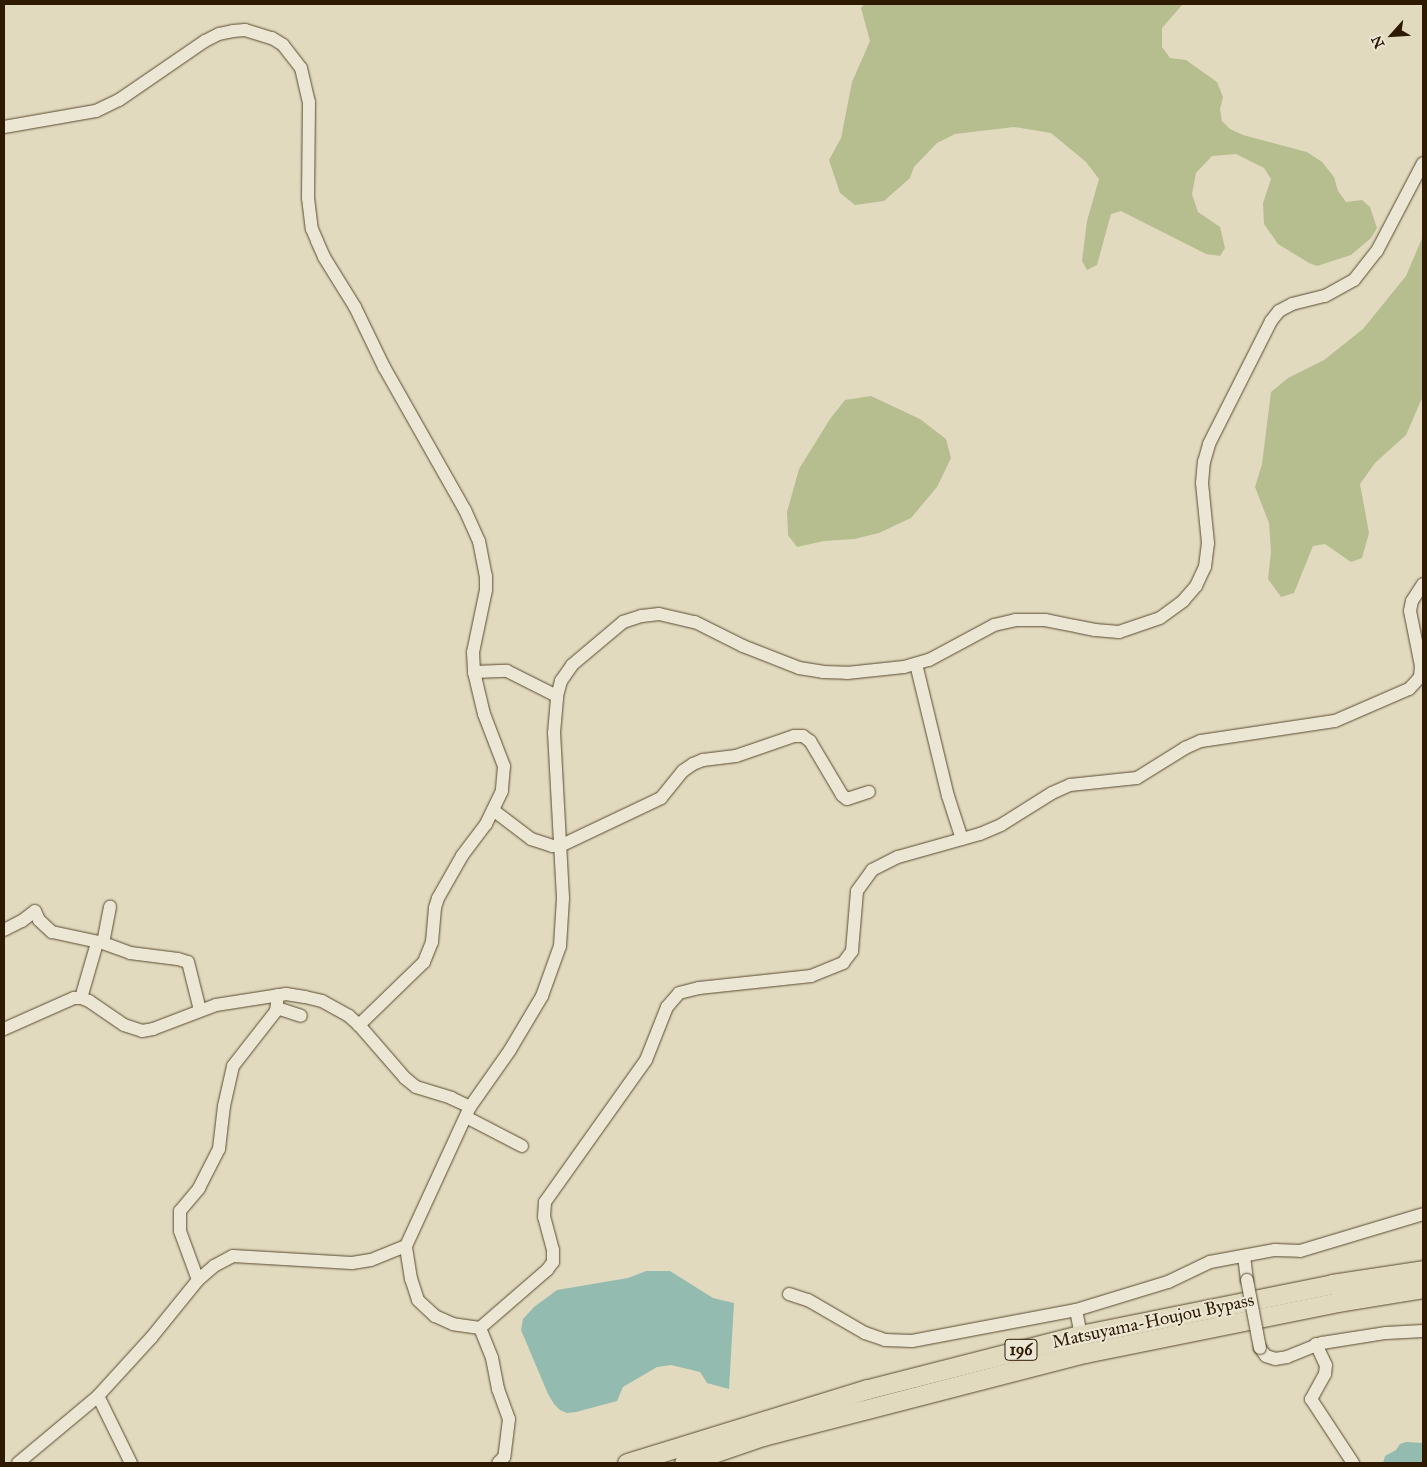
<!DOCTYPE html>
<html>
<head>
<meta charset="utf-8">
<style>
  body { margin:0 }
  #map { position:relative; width:1427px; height:1467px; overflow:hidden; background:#e1dabf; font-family:"IM FELL Great Primer",serif }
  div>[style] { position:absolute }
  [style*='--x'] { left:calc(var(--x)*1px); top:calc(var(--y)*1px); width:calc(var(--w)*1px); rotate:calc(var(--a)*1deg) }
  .green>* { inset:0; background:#b6be90 }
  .water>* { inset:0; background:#94bbaf }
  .roads { filter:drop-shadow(0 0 1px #5b4a30) drop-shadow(0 0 1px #5b4a30) }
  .minor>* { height:12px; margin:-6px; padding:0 6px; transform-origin:6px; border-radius:6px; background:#ece7d5 }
  .highway>* { height:19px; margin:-9.5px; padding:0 9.5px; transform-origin:9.5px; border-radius:9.5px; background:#e1dabf }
  .bridges { filter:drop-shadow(0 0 1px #5b4a30) drop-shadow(0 0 1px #5b4a30) }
  .minor-bridge>* { height:12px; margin:-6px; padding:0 6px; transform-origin:6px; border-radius:6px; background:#ece7d5 }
  span { translate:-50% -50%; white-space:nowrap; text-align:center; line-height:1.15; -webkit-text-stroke:4px #ece7d5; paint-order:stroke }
  .shield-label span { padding:1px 4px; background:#ece7d5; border:1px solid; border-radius:4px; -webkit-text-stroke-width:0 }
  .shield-label { font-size:16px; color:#2e1a00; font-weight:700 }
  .street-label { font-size:18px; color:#2e1a00 }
  .frame { position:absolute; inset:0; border:5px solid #2e1a00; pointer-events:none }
  .north { position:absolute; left:1367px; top:10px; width:50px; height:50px; -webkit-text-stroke:4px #ece7d5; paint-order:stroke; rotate:244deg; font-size:14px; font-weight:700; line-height:20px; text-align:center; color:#2e1a00 }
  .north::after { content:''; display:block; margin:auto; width:18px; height:22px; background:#2e1a00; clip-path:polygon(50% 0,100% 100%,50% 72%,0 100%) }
</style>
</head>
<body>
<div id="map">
  <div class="green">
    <i style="clip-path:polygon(864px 4px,1183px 4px,1162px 28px,1162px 47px,1170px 58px,1186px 60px,1217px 82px,1223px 97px,1220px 109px,1222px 121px,1230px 129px,1243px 135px,1307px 152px,1322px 162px,1334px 177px,1338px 191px,1346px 202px,1362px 200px,1370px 207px,1377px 228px,1371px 238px,1351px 255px,1317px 266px,1309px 263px,1278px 244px,1264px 224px,1263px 203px,1271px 179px,1264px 168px,1236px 154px,1212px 156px,1196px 173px,1192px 194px,1198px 212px,1220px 227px,1225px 248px,1220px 256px,1206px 254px,1121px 211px,1111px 214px,1097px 265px,1087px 270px,1082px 261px,1087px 221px,1099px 179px,1086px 162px,1051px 133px,1014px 127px,955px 134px,937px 143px,914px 167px,910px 178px,884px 201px,855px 205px,840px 193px,829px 160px,841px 138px,852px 82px,870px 41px,861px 8px)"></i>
    <i style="clip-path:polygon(1423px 236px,1423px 396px,1406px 435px,1375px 463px,1360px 484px,1369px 533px,1362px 558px,1351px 562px,1325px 544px,1313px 546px,1294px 593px,1281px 597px,1268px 579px,1271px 552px,1269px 523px,1255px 487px,1262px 464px,1271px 392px,1288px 378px,1324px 360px,1363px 329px,1406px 276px)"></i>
    <i style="clip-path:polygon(871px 396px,920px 419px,946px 439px,951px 458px,937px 487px,911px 518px,879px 533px,854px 539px,824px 541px,797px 547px,788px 535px,787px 512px,799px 469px,830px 419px,845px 400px)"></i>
  </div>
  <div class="water">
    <i style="clip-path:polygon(646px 1271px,670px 1271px,713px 1298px,734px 1303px,729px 1389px,707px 1383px,700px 1372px,671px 1365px,657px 1367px,623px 1387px,617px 1401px,576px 1412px,567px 1413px,560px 1410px,554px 1404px,548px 1394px,521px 1330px,523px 1319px,534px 1307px,557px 1290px,628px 1278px)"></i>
    <i style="clip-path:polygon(1406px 1442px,1423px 1443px,1423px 1463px,1383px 1463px,1385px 1456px,1396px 1450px,1400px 1444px)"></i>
  </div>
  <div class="roads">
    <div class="minor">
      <i style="--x:4;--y:127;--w:93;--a:-9.9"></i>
      <i style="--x:96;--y:111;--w:25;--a:-26"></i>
      <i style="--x:119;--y:100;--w:104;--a:-34.5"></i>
      <i style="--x:205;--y:41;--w:16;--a:-27"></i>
      <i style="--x:219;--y:34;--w:14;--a:-12"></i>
      <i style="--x:233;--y:31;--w:12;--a:-5"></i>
      <i style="--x:245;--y:30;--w:28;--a:17"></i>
      <i style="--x:272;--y:38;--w:13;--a:32"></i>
      <i style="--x:283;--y:45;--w:29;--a:52"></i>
      <i style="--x:301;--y:68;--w:35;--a:77"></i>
      <i style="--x:309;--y:102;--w:96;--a:90.6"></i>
      <i style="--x:308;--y:198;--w:31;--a:83"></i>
      <i style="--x:312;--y:229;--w:13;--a:67"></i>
      <i style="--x:317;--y:241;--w:17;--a:66"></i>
      <i style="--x:324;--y:257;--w:59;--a:58.2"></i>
      <i style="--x:355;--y:307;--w:67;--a:64.2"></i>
      <i style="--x:384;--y:367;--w:164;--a:60.5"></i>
      <i style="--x:465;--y:510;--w:34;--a:66"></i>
      <i style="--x:479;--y:541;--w:36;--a:79"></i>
      <i style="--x:486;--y:576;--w:14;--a:90"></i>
      <i style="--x:486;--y:590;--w:63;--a:101.8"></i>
      <i style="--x:473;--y:652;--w:20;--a:87"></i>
      <i style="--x:474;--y:672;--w:43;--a:76.6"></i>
      <i style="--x:484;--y:714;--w:56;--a:69"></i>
      <i style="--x:504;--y:766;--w:25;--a:95"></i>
      <i style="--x:502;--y:791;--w:37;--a:116"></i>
      <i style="--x:486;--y:824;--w:40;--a:127"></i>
      <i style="--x:462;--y:856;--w:48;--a:119.7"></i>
      <i style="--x:438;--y:898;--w:10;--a:107"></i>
      <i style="--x:435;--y:908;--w:34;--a:95"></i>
      <i style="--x:432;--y:942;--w:22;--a:112"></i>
      <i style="--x:424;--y:962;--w:91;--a:135.9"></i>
      <i style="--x:916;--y:664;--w:136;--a:76.4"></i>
      <i style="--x:948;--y:796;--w:45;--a:72"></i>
      <i style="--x:474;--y:672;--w:33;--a:-2"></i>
      <i style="--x:507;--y:671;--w:56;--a:26.6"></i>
      <i style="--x:493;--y:810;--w:48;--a:37.3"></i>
      <i style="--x:531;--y:839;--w:22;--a:18"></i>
      <i style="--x:552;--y:846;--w:8;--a:0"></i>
      <i style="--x:560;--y:846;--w:112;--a:-25.4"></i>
      <i style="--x:661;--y:798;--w:35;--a:-51"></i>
      <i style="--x:683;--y:771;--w:12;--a:-35"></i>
      <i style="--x:693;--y:764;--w:11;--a:-22"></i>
      <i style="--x:703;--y:760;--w:33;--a:-7"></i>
      <i style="--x:736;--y:756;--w:61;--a:-19"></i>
      <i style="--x:794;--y:736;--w:9;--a:0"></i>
      <i style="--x:803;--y:736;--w:9;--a:36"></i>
      <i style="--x:810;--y:741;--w:63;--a:59.3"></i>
      <i style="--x:842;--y:795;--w:6;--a:39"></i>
      <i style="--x:847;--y:799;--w:23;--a:-18"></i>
      <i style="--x:4;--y:930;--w:20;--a:-27"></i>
      <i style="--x:22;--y:921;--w:16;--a:-38"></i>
      <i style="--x:35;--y:911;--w:10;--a:66"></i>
      <i style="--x:39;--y:920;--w:18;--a:43"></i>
      <i style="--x:52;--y:932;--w:52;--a:12.2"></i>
      <i style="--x:103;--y:943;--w:29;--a:20"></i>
      <i style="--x:130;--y:953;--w:48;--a:7.1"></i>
      <i style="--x:178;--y:959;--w:10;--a:17"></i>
      <i style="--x:188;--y:962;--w:49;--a:76"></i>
      <i style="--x:103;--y:943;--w:37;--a:-79"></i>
      <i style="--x:81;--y:998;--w:57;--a:-73.8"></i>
      <i style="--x:277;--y:1008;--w:25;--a:18"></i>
      <i style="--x:4;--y:1029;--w:77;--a:-23.9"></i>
      <i style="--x:74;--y:998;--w:7;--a:0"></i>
      <i style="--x:81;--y:998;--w:9;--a:21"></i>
      <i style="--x:89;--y:1001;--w:42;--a:34.4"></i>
      <i style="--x:124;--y:1025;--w:19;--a:18"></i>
      <i style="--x:142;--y:1031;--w:11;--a:-10"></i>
      <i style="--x:153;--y:1029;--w:67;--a:-20.9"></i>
      <i style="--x:216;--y:1005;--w:71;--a:-8.9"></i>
      <i style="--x:286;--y:994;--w:19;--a:9"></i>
      <i style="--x:305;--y:997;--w:17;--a:13"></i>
      <i style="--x:322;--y:1001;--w:31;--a:29"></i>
      <i style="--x:349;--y:1016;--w:13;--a:42"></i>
      <i style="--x:359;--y:1025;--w:70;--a:49"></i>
      <i style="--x:405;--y:1078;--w:14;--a:39"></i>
      <i style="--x:416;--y:1087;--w:37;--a:17"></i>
      <i style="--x:451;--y:1098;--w:21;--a:25"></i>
      <i style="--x:466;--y:1117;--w:63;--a:27.4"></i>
      <i style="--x:1244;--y:1256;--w:24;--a:83"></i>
      <i style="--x:198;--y:1280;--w:52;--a:-110.2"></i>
      <i style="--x:180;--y:1231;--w:20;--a:-90"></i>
      <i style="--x:180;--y:1211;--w:30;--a:-50"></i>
      <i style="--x:199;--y:1188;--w:44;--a:-62.9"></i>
      <i style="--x:219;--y:1149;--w:43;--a:-83.4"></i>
      <i style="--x:224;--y:1106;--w:41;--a:-77.3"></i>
      <i style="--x:233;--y:1066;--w:70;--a:-52"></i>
      <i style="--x:276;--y:1011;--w:16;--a:-83"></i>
      <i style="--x:789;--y:1294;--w:20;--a:18"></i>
      <i style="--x:808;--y:1300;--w:66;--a:30.1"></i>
      <i style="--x:865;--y:1333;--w:21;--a:19"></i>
      <i style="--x:885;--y:1340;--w:27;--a:2"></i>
      <i style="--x:912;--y:1341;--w:167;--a:-10.7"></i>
      <i style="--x:1076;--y:1310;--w:96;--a:-16.9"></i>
      <i style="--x:1168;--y:1282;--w:47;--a:-25.5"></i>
      <i style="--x:1210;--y:1262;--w:66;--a:-10.5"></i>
      <i style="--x:1275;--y:1250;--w:25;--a:2"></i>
      <i style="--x:1300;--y:1251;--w:128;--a:-16.7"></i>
      <i style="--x:1076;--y:1310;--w:32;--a:79"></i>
      <i style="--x:480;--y:1328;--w:27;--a:-172"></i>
      <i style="--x:453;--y:1324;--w:20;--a:-156"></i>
      <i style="--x:435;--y:1316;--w:23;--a:-137"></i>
      <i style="--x:418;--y:1300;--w:22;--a:-108"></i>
      <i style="--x:411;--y:1279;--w:33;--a:-99"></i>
      <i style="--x:406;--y:1246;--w:153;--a:-65.3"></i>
      <i style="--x:470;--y:1107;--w:70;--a:-54.9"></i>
      <i style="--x:510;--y:1050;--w:63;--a:-59.3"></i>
      <i style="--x:542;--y:996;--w:53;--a:-70.2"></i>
      <i style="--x:560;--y:946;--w:48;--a:-86.4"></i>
      <i style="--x:563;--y:898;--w:165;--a:-93.1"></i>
      <i style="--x:554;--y:733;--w:37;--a:-85"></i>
      <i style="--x:557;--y:696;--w:16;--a:-75"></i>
      <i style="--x:561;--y:681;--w:19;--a:-55"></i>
      <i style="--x:572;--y:665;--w:67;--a:-40.1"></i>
      <i style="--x:623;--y:622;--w:20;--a:-18"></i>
      <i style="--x:642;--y:616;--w:17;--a:-7"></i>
      <i style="--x:659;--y:614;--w:37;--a:13"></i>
      <i style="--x:695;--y:622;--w:54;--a:26.6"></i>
      <i style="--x:743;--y:646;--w:60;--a:21.4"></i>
      <i style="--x:799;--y:668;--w:24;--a:9"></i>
      <i style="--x:823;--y:672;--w:24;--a:2"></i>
      <i style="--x:847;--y:673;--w:57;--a:-6"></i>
      <i style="--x:904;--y:667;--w:26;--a:-16"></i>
      <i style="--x:929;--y:660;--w:74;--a:-28.3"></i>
      <i style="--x:994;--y:625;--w:22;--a:-13"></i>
      <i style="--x:1015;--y:620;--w:30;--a:0"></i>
      <i style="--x:1045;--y:620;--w:51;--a:11.3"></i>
      <i style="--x:1095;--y:630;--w:24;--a:5"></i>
      <i style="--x:1119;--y:632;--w:43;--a:-18.9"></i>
      <i style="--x:1160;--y:618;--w:29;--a:-36"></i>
      <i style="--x:1183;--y:601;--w:20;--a:-49"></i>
      <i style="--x:1196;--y:586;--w:21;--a:-65"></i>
      <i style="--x:1205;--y:567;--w:24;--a:-83"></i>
      <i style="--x:1208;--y:543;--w:60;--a:-95.7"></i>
      <i style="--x:1202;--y:483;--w:21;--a:-85"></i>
      <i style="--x:1204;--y:462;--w:19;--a:-74"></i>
      <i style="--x:1209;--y:444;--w:138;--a:-63.2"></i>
      <i style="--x:1271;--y:321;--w:13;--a:-51"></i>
      <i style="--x:1279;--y:311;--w:15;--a:-28"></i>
      <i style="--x:1292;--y:304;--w:34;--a:-14"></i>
      <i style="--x:1325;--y:296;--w:33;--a:-29"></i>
      <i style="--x:1354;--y:280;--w:37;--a:-52"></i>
      <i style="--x:1377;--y:251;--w:99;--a:-62.4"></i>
      <i style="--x:480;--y:1328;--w:89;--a:-40.9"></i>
      <i style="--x:547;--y:1270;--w:10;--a:-53"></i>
      <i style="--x:553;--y:1262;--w:12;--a:-90"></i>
      <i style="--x:553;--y:1250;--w:34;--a:-105"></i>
      <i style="--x:544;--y:1217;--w:15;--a:-86"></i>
      <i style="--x:545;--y:1202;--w:174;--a:-54.6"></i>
      <i style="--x:646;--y:1060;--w:57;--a:-68.4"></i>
      <i style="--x:667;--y:1007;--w:18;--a:-49"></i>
      <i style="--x:679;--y:993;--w:21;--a:-14"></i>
      <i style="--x:699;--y:988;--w:113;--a:-6.1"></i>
      <i style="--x:811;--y:976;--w:35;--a:-22"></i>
      <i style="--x:843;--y:963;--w:15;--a:-53"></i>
      <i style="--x:852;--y:951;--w:60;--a:-85.2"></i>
      <i style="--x:857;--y:891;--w:26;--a:-54"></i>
      <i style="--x:872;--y:870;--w:29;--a:-27"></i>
      <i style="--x:898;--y:857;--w:85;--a:-15.7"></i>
      <i style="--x:980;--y:834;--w:23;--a:-23"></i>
      <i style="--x:1001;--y:825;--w:60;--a:-32.1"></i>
      <i style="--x:1052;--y:793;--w:20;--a:-24"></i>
      <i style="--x:1070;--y:785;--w:67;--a:-6"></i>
      <i style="--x:1137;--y:778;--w:57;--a:-32"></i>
      <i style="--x:1185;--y:748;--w:17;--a:-24"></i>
      <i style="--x:1201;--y:741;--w:135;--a:-8.5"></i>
      <i style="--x:1335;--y:721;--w:81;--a:-23.4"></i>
      <i style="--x:1409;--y:689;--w:16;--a:-47"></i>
      <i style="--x:1420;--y:677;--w:11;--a:-85"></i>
      <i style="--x:1421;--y:666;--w:56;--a:-101.3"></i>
      <i style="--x:1410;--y:611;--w:10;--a:-79"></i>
      <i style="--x:1412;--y:601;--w:20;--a:-57"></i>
      <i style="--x:480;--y:1328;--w:32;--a:68"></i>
      <i style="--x:492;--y:1358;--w:32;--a:79"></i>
      <i style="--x:498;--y:1389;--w:32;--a:70"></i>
      <i style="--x:509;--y:1419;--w:38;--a:97"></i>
      <i style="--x:504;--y:1457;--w:8;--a:135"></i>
      <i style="--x:1316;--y:1344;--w:23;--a:65"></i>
      <i style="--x:1326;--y:1365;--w:9;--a:96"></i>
      <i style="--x:1325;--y:1374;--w:29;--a:119"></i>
      <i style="--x:1311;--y:1399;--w:77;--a:56.7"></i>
      <i style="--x:1260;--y:1348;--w:10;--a:53"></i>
      <i style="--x:1266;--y:1356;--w:9;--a:18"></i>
      <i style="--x:1275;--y:1359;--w:12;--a:-9"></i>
      <i style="--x:1287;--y:1357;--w:38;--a:-22"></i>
      <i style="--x:1322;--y:1343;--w:65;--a:-8.9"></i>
      <i style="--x:1386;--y:1333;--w:37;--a:-3"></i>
      <i style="--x:98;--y:1396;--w:75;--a:63.8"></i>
      <i style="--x:18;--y:1463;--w:104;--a:-39.9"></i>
      <i style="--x:98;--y:1396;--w:79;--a:-47.6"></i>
      <i style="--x:151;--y:1338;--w:75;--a:-51"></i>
      <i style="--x:198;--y:1280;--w:21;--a:-41"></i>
      <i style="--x:214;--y:1266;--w:21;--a:-28"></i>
      <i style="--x:233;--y:1256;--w:119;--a:3.4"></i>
      <i style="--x:352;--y:1263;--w:19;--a:-9"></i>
      <i style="--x:371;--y:1260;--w:38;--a:-22"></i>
    </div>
    <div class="highway">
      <i style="--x:627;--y:1463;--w:252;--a:-17.1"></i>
      <i style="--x:868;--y:1389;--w:219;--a:-14.3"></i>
      <i style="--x:1080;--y:1335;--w:257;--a:-11.4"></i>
      <i style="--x:1332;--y:1284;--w:92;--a:-8.7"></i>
      <i style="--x:684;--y:1463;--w:83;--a:-18.9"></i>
      <i style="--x:763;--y:1436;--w:333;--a:-14.5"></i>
      <i style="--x:1085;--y:1353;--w:257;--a:-11.4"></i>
      <i style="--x:1337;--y:1302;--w:87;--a:-9.2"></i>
    </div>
  </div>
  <div class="bridges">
    <div class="minor-bridge">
      <i style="--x:1247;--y:1280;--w:69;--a:79.2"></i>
    </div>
  </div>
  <div class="shield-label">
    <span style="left:1021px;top:1350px">196</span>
  </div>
  <div class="street-label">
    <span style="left:1153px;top:1321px;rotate:-12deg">Matsuyama-Houjou Bypass</span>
  </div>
  <div class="frame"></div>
  <div class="north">N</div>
</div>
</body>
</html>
